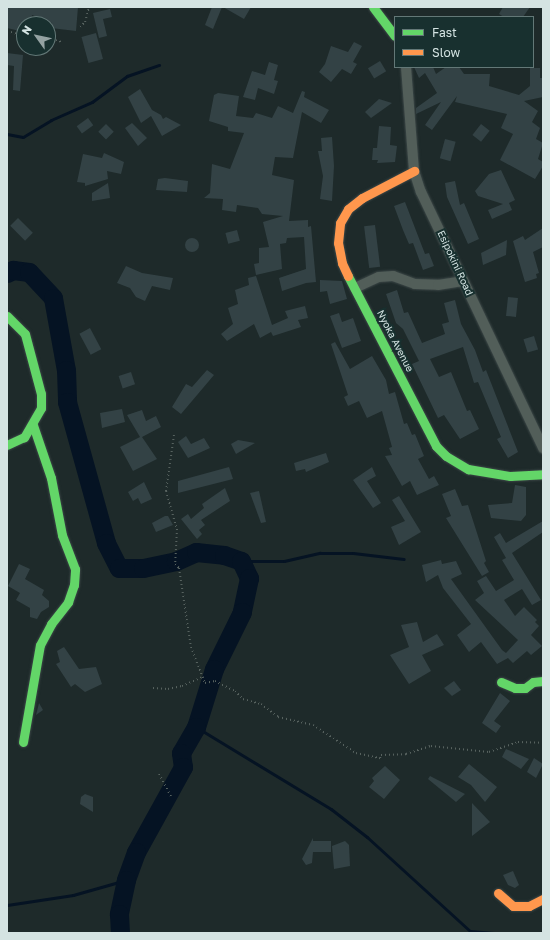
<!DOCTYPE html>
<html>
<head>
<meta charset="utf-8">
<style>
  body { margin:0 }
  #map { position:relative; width:550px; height:940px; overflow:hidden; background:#1e2a2a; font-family:"Golos Text",sans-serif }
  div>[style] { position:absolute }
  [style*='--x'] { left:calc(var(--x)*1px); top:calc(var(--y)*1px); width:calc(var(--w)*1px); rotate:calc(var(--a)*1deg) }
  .stream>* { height:3px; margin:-1.5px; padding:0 1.5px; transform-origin:1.5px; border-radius:1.5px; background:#051323 }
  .river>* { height:19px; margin:-9.5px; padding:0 9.5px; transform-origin:9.5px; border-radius:9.5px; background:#051323 }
  .building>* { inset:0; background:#334245; transform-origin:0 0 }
  .round { border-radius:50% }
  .path>* { height:2px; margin-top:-1px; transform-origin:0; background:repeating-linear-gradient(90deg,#57625f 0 1px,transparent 0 4px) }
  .roads { filter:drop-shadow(0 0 1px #3c4747) drop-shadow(0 0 1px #3c4747) }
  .street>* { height:10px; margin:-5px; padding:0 5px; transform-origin:5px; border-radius:5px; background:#525e59 }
  .fast>* { height:9px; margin:-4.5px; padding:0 4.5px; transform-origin:4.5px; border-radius:4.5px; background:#63d668 }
  .slow>* { height:9px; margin:-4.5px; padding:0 4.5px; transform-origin:4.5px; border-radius:4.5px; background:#ff974d }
  span { translate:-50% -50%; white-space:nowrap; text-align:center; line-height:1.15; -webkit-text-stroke:4px #18302f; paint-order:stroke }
  .street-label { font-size:10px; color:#d4e3e2 }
  .frame { position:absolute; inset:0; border:8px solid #d4e3e2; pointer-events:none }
  .legend { position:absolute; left:394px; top:16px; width:140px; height:52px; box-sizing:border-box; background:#18302f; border:1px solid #637877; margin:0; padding:5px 7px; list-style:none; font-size:12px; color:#d4e3e2 }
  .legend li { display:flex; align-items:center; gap:8px; height:20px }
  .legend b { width:20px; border:1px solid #637877 }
  .north { position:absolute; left:16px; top:16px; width:40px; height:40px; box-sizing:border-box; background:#18302f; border:1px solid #637877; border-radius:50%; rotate:303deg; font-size:11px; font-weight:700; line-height:16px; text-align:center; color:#d4e3e2 }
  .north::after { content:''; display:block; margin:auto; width:14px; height:18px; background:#94a2a2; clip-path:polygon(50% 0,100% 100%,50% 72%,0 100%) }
</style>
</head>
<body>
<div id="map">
  <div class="stream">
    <i style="--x:7;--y:134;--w:16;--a:11"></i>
    <i style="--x:23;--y:137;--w:33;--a:-31"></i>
    <i style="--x:51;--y:120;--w:45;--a:-23.7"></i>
    <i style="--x:92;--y:102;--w:44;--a:-36.6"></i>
    <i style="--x:127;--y:76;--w:34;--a:-19"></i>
    <i style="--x:241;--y:561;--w:43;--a:0"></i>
    <i style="--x:284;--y:561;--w:37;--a:-13"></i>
    <i style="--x:320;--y:553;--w:33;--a:0"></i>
    <i style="--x:353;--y:553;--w:51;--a:6.7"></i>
    <i style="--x:196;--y:727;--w:158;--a:31.3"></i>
    <i style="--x:331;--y:809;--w:46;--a:37.9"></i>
    <i style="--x:367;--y:837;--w:142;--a:42.4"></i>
    <i style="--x:7;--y:905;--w:67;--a:-8.6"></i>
    <i style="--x:73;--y:895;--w:55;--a:-15.8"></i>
    <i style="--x:470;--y:931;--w:24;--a:5"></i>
  </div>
  <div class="river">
    <i style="--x:7;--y:273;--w:7;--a:-27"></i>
    <i style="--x:13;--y:270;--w:16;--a:7"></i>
    <i style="--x:29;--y:272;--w:35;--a:47"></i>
    <i style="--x:53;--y:298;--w:73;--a:79.8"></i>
    <i style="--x:66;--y:370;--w:32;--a:88"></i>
    <i style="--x:67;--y:402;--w:146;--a:74.5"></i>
    <i style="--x:106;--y:543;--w:28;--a:63"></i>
    <i style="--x:119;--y:568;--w:24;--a:0"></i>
    <i style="--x:143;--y:568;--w:34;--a:-12"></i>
    <i style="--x:176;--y:561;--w:22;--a:-24"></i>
    <i style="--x:196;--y:552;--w:28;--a:6"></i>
    <i style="--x:224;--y:555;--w:18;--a:19"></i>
    <i style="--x:241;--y:561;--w:19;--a:65"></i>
    <i style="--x:249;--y:578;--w:35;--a:102"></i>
    <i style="--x:242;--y:612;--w:64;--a:116.2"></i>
    <i style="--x:214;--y:669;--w:61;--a:107.2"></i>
    <i style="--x:196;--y:727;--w:30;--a:120"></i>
    <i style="--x:181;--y:753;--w:14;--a:82"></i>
    <i style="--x:183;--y:767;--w:97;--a:118.9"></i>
    <i style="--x:136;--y:852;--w:30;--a:110"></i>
    <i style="--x:126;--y:880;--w:35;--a:102"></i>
    <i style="--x:119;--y:914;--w:19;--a:87"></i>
  </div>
  <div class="building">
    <i style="clip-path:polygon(7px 7px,78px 7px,76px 31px,51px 28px,52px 23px,32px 15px,30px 24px,24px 24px,24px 32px,7px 28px)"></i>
    <i style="clip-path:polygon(212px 7px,222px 7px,213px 29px,205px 25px)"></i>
    <i style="clip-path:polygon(223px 7px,251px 7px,244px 19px)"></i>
    <i style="clip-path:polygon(503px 7px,530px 7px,523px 17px,504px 17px,499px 14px)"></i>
    <i style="clip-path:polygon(110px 9px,112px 17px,103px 19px,107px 36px,99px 38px,93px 13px)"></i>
    <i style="left:96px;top:33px;width:27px;height:15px;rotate:75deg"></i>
    <i style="clip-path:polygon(354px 42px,362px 46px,353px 62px,357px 64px,351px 74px,342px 69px,331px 82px,319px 72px,325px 64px,331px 46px,348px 52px)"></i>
    <i style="clip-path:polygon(7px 53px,23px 55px,20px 91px,13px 90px,14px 66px,7px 65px)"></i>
    <i style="left:380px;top:61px;width:12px;height:14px;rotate:59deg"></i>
    <i style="clip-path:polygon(269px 62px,278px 65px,274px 80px,278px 81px,274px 94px,258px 88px,255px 100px,243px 97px,252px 71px,265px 75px)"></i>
    <i style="clip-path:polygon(414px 67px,433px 67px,436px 74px,446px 67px,459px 67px,464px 74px,490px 74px,489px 86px,519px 95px,530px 86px,530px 68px,540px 68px,540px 78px,543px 78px,543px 97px,524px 101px,538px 111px,532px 122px,540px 128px,536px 139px,543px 143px,538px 159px,543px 162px,543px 166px,535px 179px,500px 160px,513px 134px,501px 128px,507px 114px,455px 102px,457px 96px,432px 130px,425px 125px,441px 102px,416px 114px,416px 108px,437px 93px,425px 73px,419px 78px)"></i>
    <i style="clip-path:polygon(140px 89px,152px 110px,161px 115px,163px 119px,166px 117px,181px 125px,162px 136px,151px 116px,141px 123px,128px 97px)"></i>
    <i style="clip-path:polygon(302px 91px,305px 92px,304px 97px,329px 110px,321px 123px,302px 112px,293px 158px,275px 157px,272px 175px,294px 180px,289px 221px,308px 220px,308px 227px,311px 226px,316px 282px,306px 283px,282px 291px,279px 278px,306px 269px,304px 237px,287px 238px,286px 243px,280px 244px,282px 269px,256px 275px,254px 264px,259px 263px,259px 248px,269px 247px,263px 222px,283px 216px,262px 214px,258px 208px,237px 205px,236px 212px,222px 210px,223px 199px,204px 198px,210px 193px,212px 164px,230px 169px,244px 133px,228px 131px,228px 127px,209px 121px,214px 95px,218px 93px,239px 96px,236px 116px,253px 118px,256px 113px,272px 118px,278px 106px,293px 113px)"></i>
    <i style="clip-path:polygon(379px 99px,392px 103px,371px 118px,365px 112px)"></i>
    <i style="left:88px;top:118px;width:9px;height:14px;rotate:54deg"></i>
    <i style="clip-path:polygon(132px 123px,147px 138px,138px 146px,125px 128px)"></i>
    <i style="left:106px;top:124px;width:11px;height:11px;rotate:45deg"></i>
    <i style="left:481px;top:124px;width:11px;height:14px;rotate:38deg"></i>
    <i style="clip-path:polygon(379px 126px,391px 127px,390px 145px,397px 146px,395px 162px,377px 163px,378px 160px,372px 160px,373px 148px,377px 148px)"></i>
    <i style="clip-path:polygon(332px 137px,334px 166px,332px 201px,320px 199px,323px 176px,318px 151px,322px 151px,321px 138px)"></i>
    <i style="left:445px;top:139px;width:11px;height:20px;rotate:15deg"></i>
    <i style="clip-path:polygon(104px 153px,124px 162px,121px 174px,107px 171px,108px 179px,85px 186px,85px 183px,77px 182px,83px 154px,102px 158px)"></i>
    <i style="clip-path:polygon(501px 170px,515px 200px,509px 203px,512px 210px,492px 219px,488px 210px,503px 204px,478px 196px,475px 191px,489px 174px)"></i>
    <i style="clip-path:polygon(165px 178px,188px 181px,187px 192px,156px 190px,158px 179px)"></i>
    <i style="clip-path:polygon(455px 181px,460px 205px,464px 203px,479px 239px,468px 244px,447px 197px,445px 183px)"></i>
    <i style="clip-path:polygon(108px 183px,110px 198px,92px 201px,92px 193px)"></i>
    <i style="clip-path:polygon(405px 202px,425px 254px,429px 253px,434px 266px,423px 270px,413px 243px,409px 244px,403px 230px,394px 206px)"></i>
    <i style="left:18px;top:218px;width:21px;height:11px;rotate:45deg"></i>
    <i style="left:375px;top:225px;width:42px;height:11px;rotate:83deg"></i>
    <i style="clip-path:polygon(543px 228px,543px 247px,533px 252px,539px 273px,536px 274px,537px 278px,525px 282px,513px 241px,523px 236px,525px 240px)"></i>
    <i style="left:237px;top:230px;width:11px;height:12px;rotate:75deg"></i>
    <i class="round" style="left:185px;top:238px;width:14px;height:14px"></i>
    <i style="clip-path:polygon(507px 240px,506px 255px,483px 265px,481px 253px)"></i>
    <i style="clip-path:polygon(126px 266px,142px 273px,173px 278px,170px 290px,152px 286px,145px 301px,136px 297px,130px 288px,117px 283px)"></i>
    <i style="clip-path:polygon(256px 276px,272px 325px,288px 318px,285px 311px,305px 306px,308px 318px,298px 320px,301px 327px,273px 336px,271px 332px,260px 338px,254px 324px,227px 341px,221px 334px,233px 324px,228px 308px,238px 304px,235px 290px,249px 285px,248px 278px)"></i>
    <i style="clip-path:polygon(320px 280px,342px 281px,347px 299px,330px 304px,327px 291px,320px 292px)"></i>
    <i style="clip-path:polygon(397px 290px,404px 313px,408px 312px,422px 343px,445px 334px,442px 324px,449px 322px,444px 303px,455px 300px,461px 324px,475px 350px,483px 372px,486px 370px,518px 452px,508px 458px,497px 439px,501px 437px,478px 382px,474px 383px,463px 347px,430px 359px,439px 377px,451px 372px,467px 411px,470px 410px,479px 429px,460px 439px,444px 415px,438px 418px,412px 364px,419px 361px,403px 329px,396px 323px,386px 294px)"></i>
    <i style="left:508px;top:297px;width:10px;height:19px;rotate:6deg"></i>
    <i style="clip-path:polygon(339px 313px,342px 322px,353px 318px,361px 341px,342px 348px,330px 316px)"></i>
    <i style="left:90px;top:328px;width:24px;height:12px;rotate:62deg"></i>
    <i style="left:534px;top:336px;width:14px;height:11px;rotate:73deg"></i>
    <i style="clip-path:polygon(335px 342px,350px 369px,372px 356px,386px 380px,389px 394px,395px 392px,404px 424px,407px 423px,412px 435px,415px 434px,424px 456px,418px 459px,429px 479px,434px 476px,439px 485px,417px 495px,410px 481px,402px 486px,385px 456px,392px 455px,389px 448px,392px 447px,382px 411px,367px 418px,359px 401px,348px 406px,344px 397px,348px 395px,331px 344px)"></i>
    <i style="clip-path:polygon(207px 370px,214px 375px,181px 414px,172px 407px,186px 384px,192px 387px)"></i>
    <i style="left:131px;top:372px;width:13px;height:13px;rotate:72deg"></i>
    <i style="clip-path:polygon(122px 409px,125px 422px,102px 428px,100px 413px)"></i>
    <i style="clip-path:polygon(142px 410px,146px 421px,156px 416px,161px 427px,142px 437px,157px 459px,133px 471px,120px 447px,140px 437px,127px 415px)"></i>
    <i style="clip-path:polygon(186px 436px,191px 444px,204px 438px,210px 448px,188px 458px,178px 442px)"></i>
    <i style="clip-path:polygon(238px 440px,255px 443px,236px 454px,231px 444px)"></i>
    <i style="clip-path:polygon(326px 453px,329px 462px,306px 472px,305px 469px,296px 471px,294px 463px)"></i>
    <i style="clip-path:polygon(229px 467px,233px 479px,178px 493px,178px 481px)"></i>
    <i style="clip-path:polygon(372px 467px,376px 476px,367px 481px,381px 503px,373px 508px,353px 480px)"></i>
    <i style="clip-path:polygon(144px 482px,152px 499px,141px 504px,138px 498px,133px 501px,128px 492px)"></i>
    <i style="clip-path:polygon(515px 485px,526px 487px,526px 515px,521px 521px,491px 518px,488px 505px,512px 503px)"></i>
    <i style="clip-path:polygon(225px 488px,230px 501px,201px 520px,205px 525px,199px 530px,202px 534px,197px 539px,181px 519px,188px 514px,191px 519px,204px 508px,202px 504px)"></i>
    <i style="clip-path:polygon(455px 489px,462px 506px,468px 505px,486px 561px,484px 563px,489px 572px,482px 576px,446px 518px,451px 516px,442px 494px)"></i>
    <i style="clip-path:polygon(259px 491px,266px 522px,261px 523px,250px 493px)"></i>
    <i style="clip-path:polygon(399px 496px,421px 532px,399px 545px,391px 527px,405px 521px,392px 500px)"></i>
    <i style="clip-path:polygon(165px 516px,168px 516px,173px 525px,156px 532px,152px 523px)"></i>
    <i style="clip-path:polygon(543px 521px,543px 532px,512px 553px,541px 600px,532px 605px,522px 589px,504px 600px,515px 616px,524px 607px,537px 620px,535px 622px,539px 626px,531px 635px,542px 646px,531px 655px,527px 651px,513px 663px,508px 658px,497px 664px,481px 642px,469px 652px,457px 635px,471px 624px,443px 588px,438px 575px,426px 582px,422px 565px,441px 560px,442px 564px,456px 561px,462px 574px,451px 579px,502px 650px,506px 653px,518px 640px,475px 600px,484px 593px,477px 581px,486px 576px,496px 591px,514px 580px,502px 560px,506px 558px,494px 537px,500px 533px,506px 543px)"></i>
    <i style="clip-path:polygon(19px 564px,30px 569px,25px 579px,44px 590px,42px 595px,49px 601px,49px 607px,41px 612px,37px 619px,30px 617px,30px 608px,16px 600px,20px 593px,8px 586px)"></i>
    <i style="clip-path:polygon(417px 622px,423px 642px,437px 634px,444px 645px,422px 655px,431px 671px,409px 684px,390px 655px,409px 647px,401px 625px)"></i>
    <i style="clip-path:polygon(64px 647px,79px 669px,96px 667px,102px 684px,85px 692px,75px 684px,71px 687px,56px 664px,60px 662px,57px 651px)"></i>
    <i style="clip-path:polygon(454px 681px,461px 690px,452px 696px,444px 688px)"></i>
    <i style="clip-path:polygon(500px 693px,510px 701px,494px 721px,501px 726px,496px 733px,482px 723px)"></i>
    <i style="clip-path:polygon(39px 703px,43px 710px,36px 715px)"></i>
    <i style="clip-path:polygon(506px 749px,529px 759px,521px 769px,502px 757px)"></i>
    <i style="clip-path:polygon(534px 758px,543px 764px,536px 778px,527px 772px)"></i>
    <i style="clip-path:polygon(469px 764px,497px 787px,485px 802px,471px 785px,458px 777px)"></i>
    <i style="clip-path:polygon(385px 766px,400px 780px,384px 799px,369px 787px,374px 781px,372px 778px)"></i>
    <i style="clip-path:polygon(430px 776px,465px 794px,456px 802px,428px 779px)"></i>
    <i style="clip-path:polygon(85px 794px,93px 797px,93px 812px,80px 804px,81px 797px)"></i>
    <i style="clip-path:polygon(472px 803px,490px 822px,472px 836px)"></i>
    <i style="clip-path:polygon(313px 838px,313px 841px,331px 841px,331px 852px,313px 852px,312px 863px,306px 865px,302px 859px)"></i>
    <i style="clip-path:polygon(345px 841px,349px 845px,350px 866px,334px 869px,332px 846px)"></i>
    <i style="clip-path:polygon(513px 871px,519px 885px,515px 888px,508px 885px,503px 875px)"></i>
  </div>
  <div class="path">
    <i style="--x:80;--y:27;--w:7;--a:-45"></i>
    <i style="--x:85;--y:22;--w:16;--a:-75"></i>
    <i style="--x:7;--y:31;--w:18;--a:16"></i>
    <i style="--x:48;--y:38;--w:15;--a:16"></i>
    <i style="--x:174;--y:435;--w:57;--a:98.1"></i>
    <i style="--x:166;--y:491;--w:40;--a:74"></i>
    <i style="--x:177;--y:529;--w:35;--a:93"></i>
    <i style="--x:175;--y:564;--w:6;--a:45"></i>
    <i style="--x:179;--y:568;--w:80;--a:81.4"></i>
    <i style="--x:191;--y:647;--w:39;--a:69"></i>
    <i style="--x:205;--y:683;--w:10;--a:-11"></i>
    <i style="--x:215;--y:681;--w:22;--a:27"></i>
    <i style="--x:235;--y:691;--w:11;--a:45"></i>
    <i style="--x:243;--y:699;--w:19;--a:16"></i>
    <i style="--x:261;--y:704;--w:21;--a:37"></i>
    <i style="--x:278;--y:717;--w:36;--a:13"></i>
    <i style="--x:313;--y:725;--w:51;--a:33.1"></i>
    <i style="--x:356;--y:753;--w:25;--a:12"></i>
    <i style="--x:380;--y:758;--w:3;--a:-72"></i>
    <i style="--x:381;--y:755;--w:25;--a:-2"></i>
    <i style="--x:406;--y:754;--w:26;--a:-18"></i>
    <i style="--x:431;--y:746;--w:58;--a:5.9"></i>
    <i style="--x:489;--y:752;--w:31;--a:-19"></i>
    <i style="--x:518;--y:742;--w:25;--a:2"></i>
    <i style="--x:153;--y:688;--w:15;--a:4"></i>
    <i style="--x:168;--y:689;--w:14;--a:-12"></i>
    <i style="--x:182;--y:686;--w:22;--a:-24"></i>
    <i style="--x:159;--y:774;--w:27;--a:62"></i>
  </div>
  <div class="roads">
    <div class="street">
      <i style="--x:406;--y:67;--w:104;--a:85.6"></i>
      <i style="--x:414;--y:171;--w:22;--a:72"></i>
      <i style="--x:421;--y:192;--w:284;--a:64.5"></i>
      <i style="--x:355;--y:288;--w:26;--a:-25"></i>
      <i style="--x:379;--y:277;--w:14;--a:-4"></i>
      <i style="--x:393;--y:276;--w:23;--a:20"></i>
      <i style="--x:415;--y:284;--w:23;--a:2"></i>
      <i style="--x:438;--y:285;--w:25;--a:-9"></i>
    </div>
    <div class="fast">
      <i style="--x:373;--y:7;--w:36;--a:53"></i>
      <i style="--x:348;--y:276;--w:191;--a:62.6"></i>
      <i style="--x:436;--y:446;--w:14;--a:45"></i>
      <i style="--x:446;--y:456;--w:26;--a:31"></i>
      <i style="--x:468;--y:469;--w:43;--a:9.5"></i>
      <i style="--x:510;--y:476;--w:33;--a:-3"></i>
      <i style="--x:7;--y:316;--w:25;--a:45"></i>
      <i style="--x:25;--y:334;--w:62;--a:75.1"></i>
      <i style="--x:41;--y:394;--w:14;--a:90"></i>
      <i style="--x:41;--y:408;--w:34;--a:120"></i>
      <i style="--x:24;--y:437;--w:19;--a:155"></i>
      <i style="--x:501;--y:682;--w:15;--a:23"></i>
      <i style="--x:515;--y:688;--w:10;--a:0"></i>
      <i style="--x:525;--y:688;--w:10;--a:-37"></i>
      <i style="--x:533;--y:682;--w:10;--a:-6"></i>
      <i style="--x:23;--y:742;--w:98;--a:-80.1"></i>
      <i style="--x:40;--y:645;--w:24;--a:-62"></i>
      <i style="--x:51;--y:624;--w:28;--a:-52"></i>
      <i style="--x:68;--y:602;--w:18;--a:-71"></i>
      <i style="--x:74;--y:585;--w:16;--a:-86"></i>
      <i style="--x:75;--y:569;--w:36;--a:-111"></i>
      <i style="--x:62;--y:535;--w:58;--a:-100.9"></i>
      <i style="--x:51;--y:478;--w:56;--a:-108.8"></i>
    </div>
    <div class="slow">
      <i style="--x:348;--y:276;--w:14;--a:-115"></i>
      <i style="--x:342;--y:263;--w:20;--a:-101"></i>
      <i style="--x:338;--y:243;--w:20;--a:-84"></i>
      <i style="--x:340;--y:223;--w:16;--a:-60"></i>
      <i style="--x:348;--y:209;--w:18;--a:-38"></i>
      <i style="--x:362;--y:198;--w:59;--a:-27.4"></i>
      <i style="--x:498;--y:893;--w:20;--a:41"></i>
      <i style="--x:513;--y:906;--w:16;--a:0"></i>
      <i style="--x:529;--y:906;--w:16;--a:-27"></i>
    </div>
  </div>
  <div class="street-label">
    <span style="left:455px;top:263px;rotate:65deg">Esipokini Road</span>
    <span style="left:395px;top:341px;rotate:63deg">Nyoka Avenue</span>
  </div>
  <div class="frame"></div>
  <ul class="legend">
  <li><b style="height:5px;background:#63d668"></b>Fast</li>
  <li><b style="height:5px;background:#ff974d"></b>Slow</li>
  </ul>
  <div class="north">N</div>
</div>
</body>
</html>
